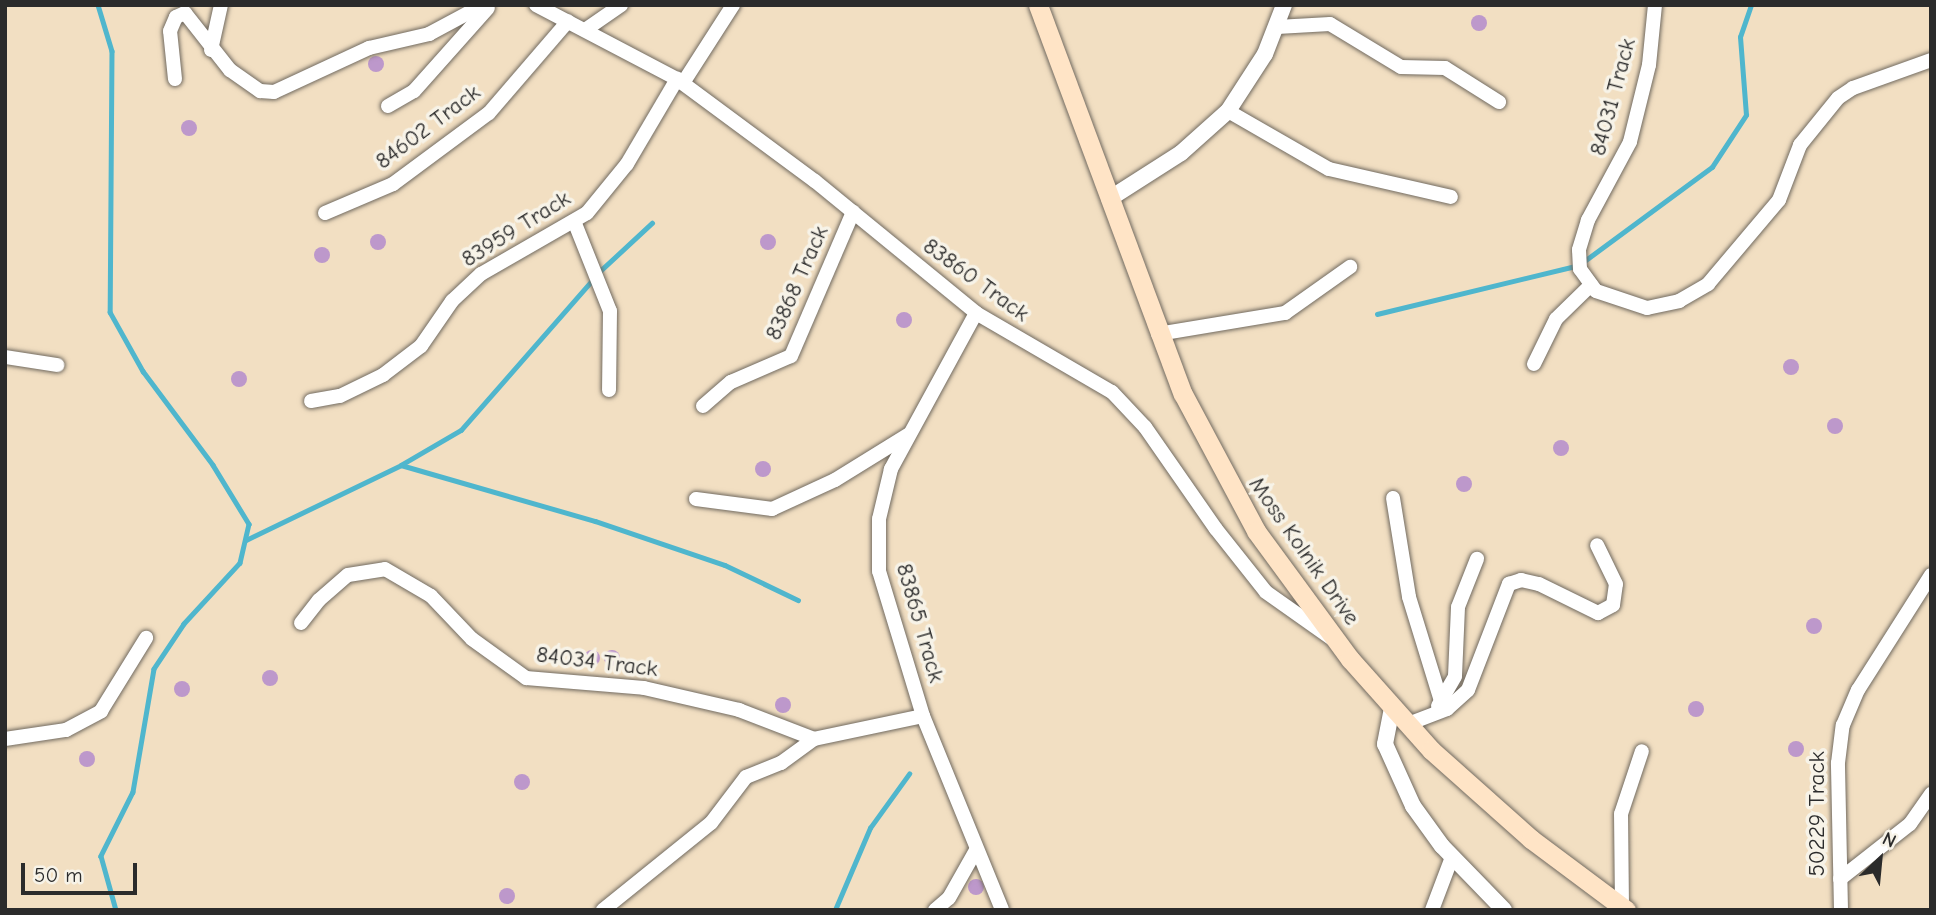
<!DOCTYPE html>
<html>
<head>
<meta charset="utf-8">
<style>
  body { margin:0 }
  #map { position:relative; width:1936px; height:915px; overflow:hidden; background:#f2dfc2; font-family:"Comic Neue",sans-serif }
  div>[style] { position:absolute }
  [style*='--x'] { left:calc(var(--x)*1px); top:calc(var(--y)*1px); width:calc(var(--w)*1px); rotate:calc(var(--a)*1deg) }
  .stream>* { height:4.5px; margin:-2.25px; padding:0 2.25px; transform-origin:2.25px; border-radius:2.25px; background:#4fb6cd }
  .building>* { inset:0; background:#bd98cb }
  .round { border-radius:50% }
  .roads { filter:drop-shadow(0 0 2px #716a60) drop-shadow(0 0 2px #716a60) }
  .minor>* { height:14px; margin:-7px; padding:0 7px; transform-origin:7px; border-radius:7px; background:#fff }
  .tertiary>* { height:16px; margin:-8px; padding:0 8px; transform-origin:8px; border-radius:8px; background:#fff }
  .secondary>* { height:19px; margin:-9.5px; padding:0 9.5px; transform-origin:9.5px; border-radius:9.5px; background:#ffe4c6 }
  span { translate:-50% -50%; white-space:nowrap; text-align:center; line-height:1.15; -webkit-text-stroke:7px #f7f3e8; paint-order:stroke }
  .street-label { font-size:23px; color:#2b2b2b }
  .frame { position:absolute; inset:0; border:7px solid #2b2b2b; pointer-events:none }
  .north { position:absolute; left:1845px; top:824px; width:70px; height:70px; -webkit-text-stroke:5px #f7f3e8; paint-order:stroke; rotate:26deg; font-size:19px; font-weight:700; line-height:28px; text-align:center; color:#2b2b2b }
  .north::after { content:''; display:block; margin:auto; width:24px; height:32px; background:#2b2b2b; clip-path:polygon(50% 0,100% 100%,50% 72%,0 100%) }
  .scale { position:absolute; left:21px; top:863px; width:116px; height:32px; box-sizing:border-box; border:4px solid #2b2b2b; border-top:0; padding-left:9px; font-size:21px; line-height:24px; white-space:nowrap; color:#2b2b2b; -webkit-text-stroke:5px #f7f3e8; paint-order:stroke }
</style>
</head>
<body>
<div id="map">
  <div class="stream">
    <i style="--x:98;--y:5;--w:48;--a:73.1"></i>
    <i style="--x:112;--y:51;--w:261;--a:90.4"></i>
    <i style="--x:110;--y:312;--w:68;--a:60.8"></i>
    <i style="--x:143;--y:371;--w:117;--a:53.3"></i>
    <i style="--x:213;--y:465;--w:69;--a:58.6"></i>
    <i style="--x:249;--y:524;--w:40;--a:103"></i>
    <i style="--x:240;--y:563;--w:83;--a:132.6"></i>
    <i style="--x:184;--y:624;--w:54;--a:123.7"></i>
    <i style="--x:154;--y:669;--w:125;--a:99.7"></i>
    <i style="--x:133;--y:792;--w:72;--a:116.6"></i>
    <i style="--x:101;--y:856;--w:56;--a:74.5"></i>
    <i style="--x:599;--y:272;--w:72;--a:-42.8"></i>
    <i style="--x:1377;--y:314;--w:208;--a:-13.6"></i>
    <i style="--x:1579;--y:265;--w:165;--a:-36.4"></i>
    <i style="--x:1712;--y:167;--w:62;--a:-56.8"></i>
    <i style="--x:1746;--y:115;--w:78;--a:-94.4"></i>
    <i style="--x:1740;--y:37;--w:34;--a:-71"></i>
    <i style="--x:401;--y:465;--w:202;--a:16.1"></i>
    <i style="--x:595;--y:521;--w:137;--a:18.7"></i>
    <i style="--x:725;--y:565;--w:81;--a:25.6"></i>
    <i style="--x:246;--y:540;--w:172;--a:-25.8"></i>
    <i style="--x:401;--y:465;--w:69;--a:-30.3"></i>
    <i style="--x:461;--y:430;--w:201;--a:-48.8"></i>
    <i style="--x:835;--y:910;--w:89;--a:-66.9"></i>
    <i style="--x:870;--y:828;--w:67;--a:-54.2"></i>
  </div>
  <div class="building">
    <i class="round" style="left:1471px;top:15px;width:16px;height:16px"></i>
    <i class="round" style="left:368px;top:56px;width:16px;height:16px"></i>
    <i class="round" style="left:181px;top:120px;width:16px;height:16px"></i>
    <i class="round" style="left:370px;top:234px;width:16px;height:16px"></i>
    <i class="round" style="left:760px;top:234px;width:16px;height:16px"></i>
    <i class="round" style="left:314px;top:247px;width:16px;height:16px"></i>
    <i class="round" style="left:896px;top:312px;width:16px;height:16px"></i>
    <i class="round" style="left:1783px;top:359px;width:16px;height:16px"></i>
    <i class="round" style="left:231px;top:371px;width:16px;height:16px"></i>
    <i class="round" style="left:1827px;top:418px;width:16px;height:16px"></i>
    <i class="round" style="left:1553px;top:440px;width:16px;height:16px"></i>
    <i class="round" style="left:755px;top:461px;width:16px;height:16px"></i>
    <i class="round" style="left:1456px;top:476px;width:16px;height:16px"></i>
    <i class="round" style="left:1806px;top:618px;width:16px;height:16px"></i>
    <i class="round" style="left:584px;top:650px;width:16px;height:16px"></i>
    <i class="round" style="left:604px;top:650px;width:16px;height:16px"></i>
    <i class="round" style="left:262px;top:670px;width:16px;height:16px"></i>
    <i class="round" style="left:174px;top:681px;width:16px;height:16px"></i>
    <i class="round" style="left:775px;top:697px;width:16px;height:16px"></i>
    <i class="round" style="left:1688px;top:701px;width:16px;height:16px"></i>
    <i class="round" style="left:1788px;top:741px;width:16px;height:16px"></i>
    <i class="round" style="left:79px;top:751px;width:16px;height:16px"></i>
    <i class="round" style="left:514px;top:774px;width:16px;height:16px"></i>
    <i class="round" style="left:968px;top:879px;width:16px;height:16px"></i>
    <i class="round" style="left:499px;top:888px;width:16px;height:16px"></i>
  </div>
  <div class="roads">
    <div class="minor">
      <i style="--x:536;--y:5;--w:159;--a:27.7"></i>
      <i style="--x:677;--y:79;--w:172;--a:36.5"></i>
      <i style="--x:815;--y:181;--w:208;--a:39.3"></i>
      <i style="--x:976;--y:313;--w:157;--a:30.2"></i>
      <i style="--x:1112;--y:392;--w:48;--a:46.7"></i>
      <i style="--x:1145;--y:427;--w:124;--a:55.2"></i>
      <i style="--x:1216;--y:529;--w:80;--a:51.6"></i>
      <i style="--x:1266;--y:592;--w:80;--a:35.3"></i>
      <i style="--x:1655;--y:5;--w:60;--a:95.7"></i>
      <i style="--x:1649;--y:65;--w:79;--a:103.9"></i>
      <i style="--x:1630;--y:142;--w:89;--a:118.3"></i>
      <i style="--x:1588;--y:220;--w:31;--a:107"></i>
      <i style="--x:1579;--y:250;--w:19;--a:87"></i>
      <i style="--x:1580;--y:269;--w:27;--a:54"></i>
      <i style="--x:1596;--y:291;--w:54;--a:18.4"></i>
      <i style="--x:1647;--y:308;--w:33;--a:-12"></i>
      <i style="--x:1679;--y:301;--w:34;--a:-30"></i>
      <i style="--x:1708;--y:284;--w:110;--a:-49.8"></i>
      <i style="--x:1779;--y:200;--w:59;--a:-69.1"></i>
      <i style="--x:1800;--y:145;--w:60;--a:-51"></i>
      <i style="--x:1838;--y:98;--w:18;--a:-34"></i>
      <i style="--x:1853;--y:88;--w:83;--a:-19.7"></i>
      <i style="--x:1277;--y:27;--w:53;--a:-3.2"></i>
      <i style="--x:1330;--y:24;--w:83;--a:31.2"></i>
      <i style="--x:1401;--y:67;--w:44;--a:1.3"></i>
      <i style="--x:1445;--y:68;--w:64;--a:32.2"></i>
      <i style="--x:585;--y:30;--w:44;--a:-34.8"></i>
      <i style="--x:211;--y:50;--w:46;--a:-77.5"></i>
      <i style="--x:175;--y:79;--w:48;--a:-95.9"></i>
      <i style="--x:170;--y:31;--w:15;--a:-67"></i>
      <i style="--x:176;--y:17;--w:10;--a:-24"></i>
      <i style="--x:185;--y:13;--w:73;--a:51.7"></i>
      <i style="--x:230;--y:70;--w:37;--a:35"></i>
      <i style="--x:260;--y:91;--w:14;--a:4"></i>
      <i style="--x:274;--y:92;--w:105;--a:-24.9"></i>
      <i style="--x:369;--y:48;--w:62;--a:-13.1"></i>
      <i style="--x:429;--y:34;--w:61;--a:-28.2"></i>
      <i style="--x:683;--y:83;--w:93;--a:-57.3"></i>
      <i style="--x:388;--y:106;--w:30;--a:-30"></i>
      <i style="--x:414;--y:91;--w:111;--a:-48.3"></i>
      <i style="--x:1228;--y:111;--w:116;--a:29.9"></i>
      <i style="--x:1329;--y:169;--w:125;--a:12.9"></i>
      <i style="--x:325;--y:213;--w:74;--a:-23.1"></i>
      <i style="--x:393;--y:184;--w:119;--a:-36.5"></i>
      <i style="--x:489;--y:113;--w:121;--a:-49.3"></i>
      <i style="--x:574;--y:221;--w:97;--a:68.2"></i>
      <i style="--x:610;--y:311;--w:79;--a:90.7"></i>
      <i style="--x:976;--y:313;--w:178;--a:118.6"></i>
      <i style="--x:891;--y:469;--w:51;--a:103.5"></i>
      <i style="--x:879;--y:519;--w:52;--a:90"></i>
      <i style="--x:879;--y:571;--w:152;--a:73.1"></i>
      <i style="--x:923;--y:716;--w:209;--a:67.8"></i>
      <i style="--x:1158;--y:334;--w:129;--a:-9.4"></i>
      <i style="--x:1285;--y:313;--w:80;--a:-35.3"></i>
      <i style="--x:5;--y:357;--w:53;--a:8.7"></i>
      <i style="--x:1534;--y:364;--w:50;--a:-63.9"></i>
      <i style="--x:1556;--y:319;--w:49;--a:-44.2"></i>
      <i style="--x:311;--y:401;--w:29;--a:-10"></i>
      <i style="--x:340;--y:396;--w:48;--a:-26"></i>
      <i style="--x:383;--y:375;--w:48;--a:-37.3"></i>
      <i style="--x:421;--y:346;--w:55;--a:-55.4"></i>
      <i style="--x:452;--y:301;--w:40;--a:-43"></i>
      <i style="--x:481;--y:274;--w:122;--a:-29.9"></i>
      <i style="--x:587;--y:213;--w:63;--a:-50.8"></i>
      <i style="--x:627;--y:164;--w:99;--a:-59.5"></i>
      <i style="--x:703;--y:406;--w:37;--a:-41"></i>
      <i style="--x:731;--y:382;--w:65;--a:-23.4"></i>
      <i style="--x:791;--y:356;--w:157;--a:-66.7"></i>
      <i style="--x:1393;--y:498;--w:100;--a:80.8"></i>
      <i style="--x:1409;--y:597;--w:109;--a:72.9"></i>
      <i style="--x:696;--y:499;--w:77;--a:7.5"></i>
      <i style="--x:772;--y:509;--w:69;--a:-24.7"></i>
      <i style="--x:835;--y:480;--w:86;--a:-31.7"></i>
      <i style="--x:301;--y:623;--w:29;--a:-52"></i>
      <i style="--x:319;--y:600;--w:38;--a:-41"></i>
      <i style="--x:348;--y:575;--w:37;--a:-9"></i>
      <i style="--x:385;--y:569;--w:53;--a:30.4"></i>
      <i style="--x:431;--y:596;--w:59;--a:46.4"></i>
      <i style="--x:472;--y:639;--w:67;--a:35.8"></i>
      <i style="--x:526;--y:678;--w:118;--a:4.8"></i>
      <i style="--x:644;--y:688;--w:98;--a:13"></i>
      <i style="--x:739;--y:710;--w:80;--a:21.1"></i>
      <i style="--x:1438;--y:706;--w:34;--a:-60"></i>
      <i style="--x:1455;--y:676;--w:69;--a:-87.5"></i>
      <i style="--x:1458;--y:607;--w:52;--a:-68.4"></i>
      <i style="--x:1408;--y:724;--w:42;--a:-21"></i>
      <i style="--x:1447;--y:709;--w:28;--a:-42"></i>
      <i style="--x:1468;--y:690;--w:114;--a:-68.9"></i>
      <i style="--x:1509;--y:584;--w:13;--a:-18"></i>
      <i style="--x:1521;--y:580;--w:18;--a:13"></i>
      <i style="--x:1539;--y:584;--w:66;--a:26.2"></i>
      <i style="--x:1598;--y:613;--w:17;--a:-28"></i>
      <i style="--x:1613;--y:605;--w:21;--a:-82"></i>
      <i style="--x:1616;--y:584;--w:43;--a:-116"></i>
      <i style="--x:5;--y:739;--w:62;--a:-8.4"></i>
      <i style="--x:66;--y:730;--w:40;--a:-28"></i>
      <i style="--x:101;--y:711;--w:86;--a:-58.3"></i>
      <i style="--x:1840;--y:879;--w:89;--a:-38.2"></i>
      <i style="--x:1910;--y:824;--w:37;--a:-55"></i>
      <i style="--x:1622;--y:907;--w:93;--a:-90.6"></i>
      <i style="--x:1621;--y:814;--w:66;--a:-71.6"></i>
      <i style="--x:603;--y:910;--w:139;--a:-38.9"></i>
      <i style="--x:711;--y:823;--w:58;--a:-52.7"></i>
      <i style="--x:746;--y:777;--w:38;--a:-22"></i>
      <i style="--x:781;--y:763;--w:41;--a:-36"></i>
      <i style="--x:814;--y:739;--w:111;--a:-11.9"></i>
      <i style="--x:935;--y:910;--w:18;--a:-41"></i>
      <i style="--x:949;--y:898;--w:55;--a:-60.6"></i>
      <i style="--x:1432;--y:910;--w:57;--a:-69.3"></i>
      <i style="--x:1841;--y:910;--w:147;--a:-91.2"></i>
      <i style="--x:1838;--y:763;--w:38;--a:-83"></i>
      <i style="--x:1843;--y:725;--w:38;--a:-67"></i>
      <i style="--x:1858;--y:690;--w:136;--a:-57.6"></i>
    </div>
    <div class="tertiary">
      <i style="--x:1109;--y:199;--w:85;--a:-32.6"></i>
      <i style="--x:1181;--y:153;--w:63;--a:-41.8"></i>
      <i style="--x:1228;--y:111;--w:68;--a:-57"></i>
      <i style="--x:1265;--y:54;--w:53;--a:-68.8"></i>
      <i style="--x:1392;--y:708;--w:37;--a:101"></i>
      <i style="--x:1385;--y:744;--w:68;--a:65.7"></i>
      <i style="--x:1413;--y:806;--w:49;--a:54.1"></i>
      <i style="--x:1442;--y:846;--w:89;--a:45.9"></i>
    </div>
    <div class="secondary">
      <i style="--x:1038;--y:5;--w:415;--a:69.6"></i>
      <i style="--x:1183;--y:394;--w:155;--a:61.9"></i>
      <i style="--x:1256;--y:531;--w:159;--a:53.7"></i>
      <i style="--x:1350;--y:659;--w:122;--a:48.3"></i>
      <i style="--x:1431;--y:750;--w:134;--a:41.7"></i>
      <i style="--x:1531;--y:839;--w:119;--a:36.8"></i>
    </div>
  </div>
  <div class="street-label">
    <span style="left:1613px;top:97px;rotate:-75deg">84031 Track</span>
    <span style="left:428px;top:127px;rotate:-37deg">84602 Track</span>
    <span style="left:516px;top:229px;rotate:-32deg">83959 Track</span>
    <span style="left:976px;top:280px;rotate:36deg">83860 Track</span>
    <span style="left:797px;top:283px;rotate:-66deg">83868 Track</span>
    <span style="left:1304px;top:551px;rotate:55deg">Moss Kolnik Drive</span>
    <span style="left:920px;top:623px;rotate:74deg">83865 Track</span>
    <span style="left:597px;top:662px;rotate:7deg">84034 Track</span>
    <span style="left:1817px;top:814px;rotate:-90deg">50229 Track</span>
  </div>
  <div class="frame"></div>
  <div class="north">N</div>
  <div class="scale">50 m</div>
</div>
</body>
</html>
